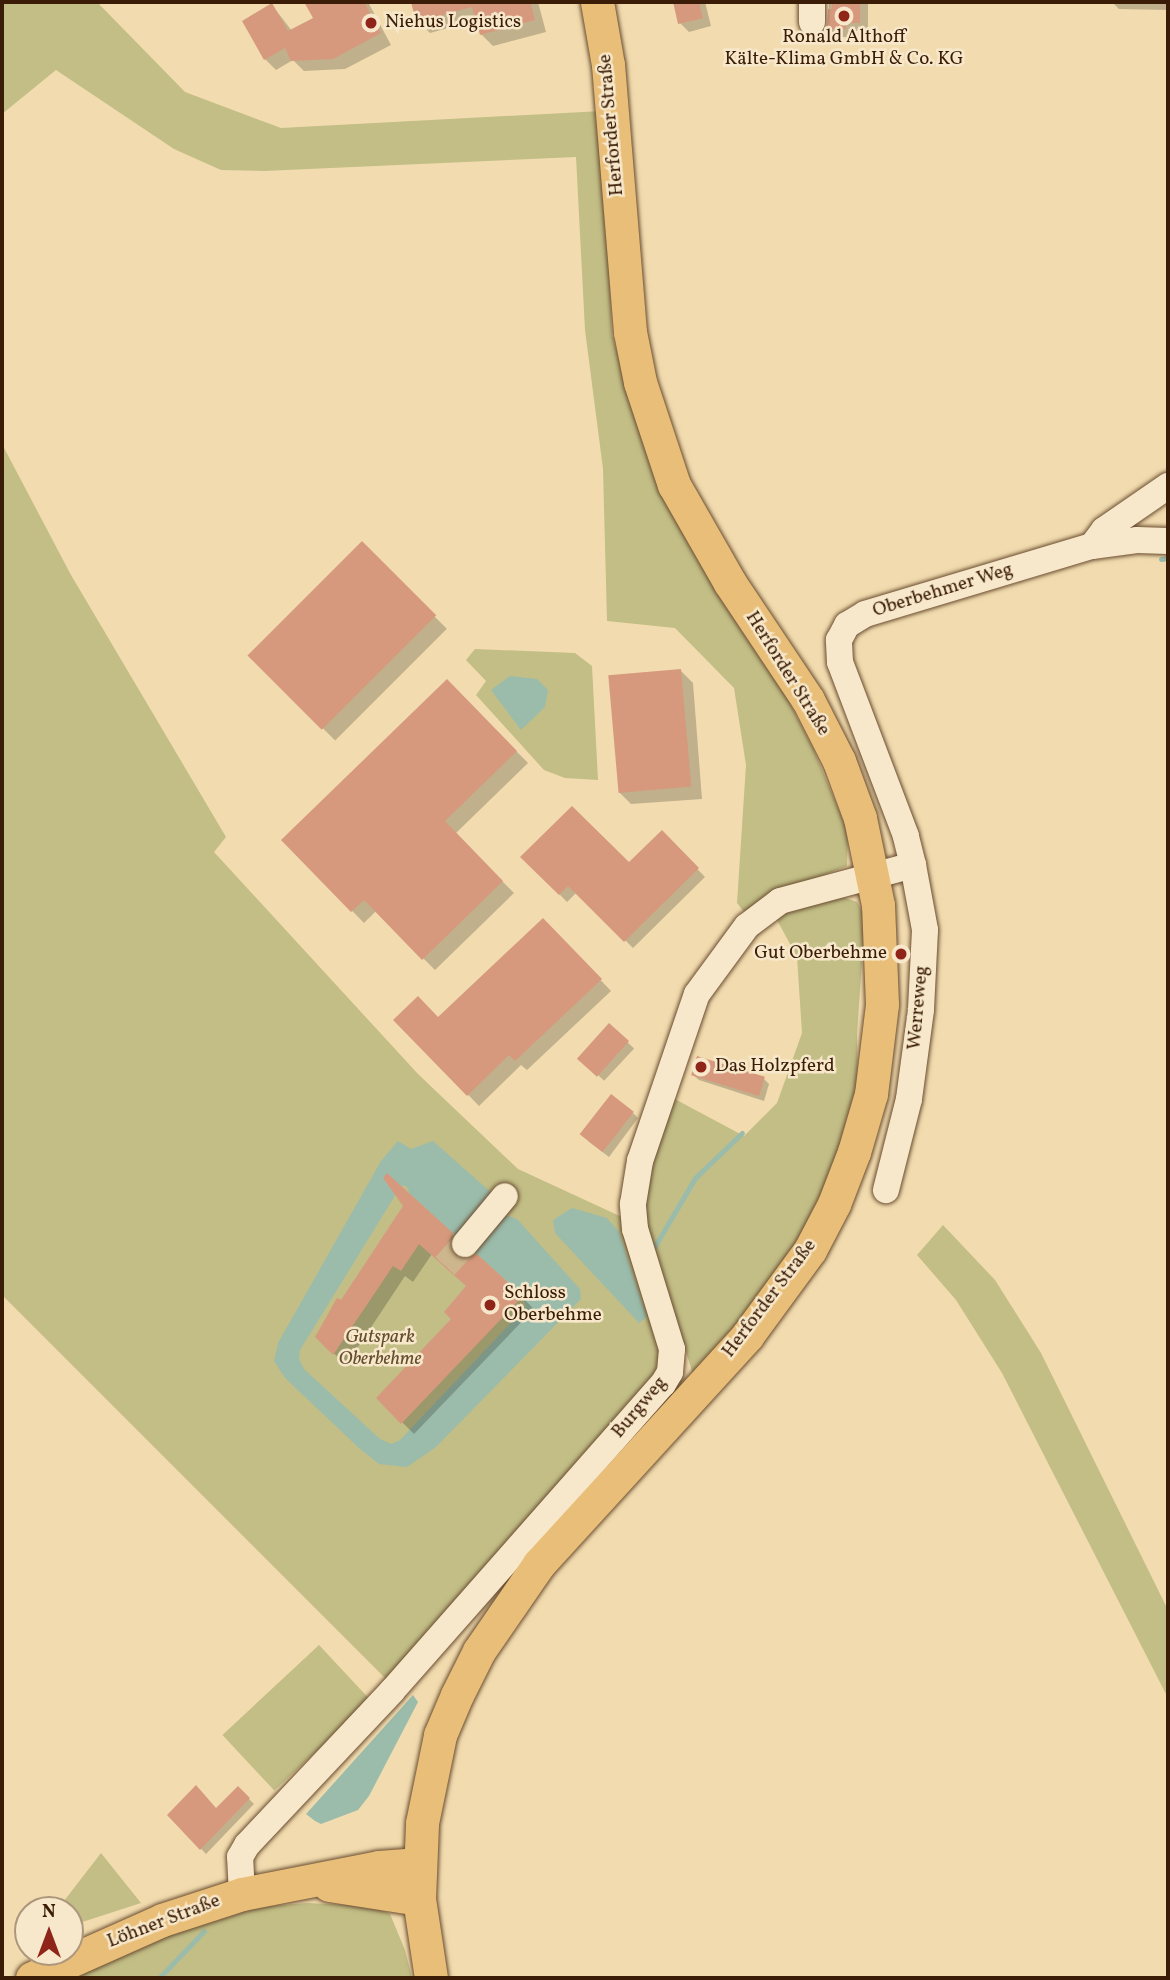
<!DOCTYPE html>
<html>
<head>
<meta charset="utf-8">
<style>
  body { margin:0 }
  #map { position:relative; width:1170px; height:1980px; overflow:hidden; background:#f2dcaf; font-family:Vollkorn,serif }
  div>[style] { position:absolute }
  [style*='--x'] { left:calc(var(--x)*1px); top:calc(var(--y)*1px); width:calc(var(--w)*1px); rotate:calc(var(--a)*1deg) }
  .green>* { inset:0; background:#c2be86; transform-origin:0 0 }
  .water>* { inset:0; background:#9bbcab }
  .shadow>* { inset:0; background:#0003; transform-origin:0 0 }
  .stream>* { height:5px; margin:-2.5px; padding:0 2.5px; transform-origin:2.5px; border-radius:2.5px; background:#9bbcab }
  .building>* { inset:0; background:#d6997e; transform-origin:0 0 }
  .minor-tunnel>* { height:26px; margin-top:-13px; transform-origin:0; background:repeating-linear-gradient(90deg,#cdb68d 0 26px,transparent 0 39px) }
  .roads { filter:drop-shadow(0 0 2px #694c30) drop-shadow(0 0 2px #694c30) }
  .minor>* { height:26px; margin:-13px; padding:0 13px; transform-origin:13px; border-radius:13px; background:#f7e8cb }
  .major>* { height:33px; margin:-16.5px; padding:0 16.5px; transform-origin:16.5px; border-radius:16.5px; background:#e9be78 }
  .dots>* { width:19px; height:19px; translate:-50% -50%; box-sizing:border-box; border:4px solid #f7e8cb; border-radius:50% }
  span { translate:-50% -50%; white-space:nowrap; text-align:center; line-height:1.15; -webkit-text-stroke:5px #f7e8cb; paint-order:stroke }
  .poi-label { font-size:19px; color:#3b1c06 }
  .left { translate:0 -50%; text-align:left }
  .right { translate:-100% -50%; text-align:right }
  .street-label { font-size:19px; color:#3b1c06 }
  .park-label { font-size:19px; color:#644d2c; font-style:italic }
  .frame { position:absolute; inset:0; border:4px solid #3b1c06; pointer-events:none }
  .north { position:absolute; left:14px; top:1896px; width:70px; height:70px; box-sizing:border-box; background:#f7e8cb; border:2px solid #ac967c; border-radius:50%; rotate:0deg; font-size:19px; font-weight:700; line-height:28px; text-align:center; color:#3b1c06 }
  .north::after { content:''; display:block; margin:auto; width:24px; height:32px; background:#8f2418; clip-path:polygon(50% 0,100% 100%,50% 72%,0 100%) }
</style>
</head>
<body>
<div id="map">
  <div class="green">
    <i style="clip-path:polygon(2px 2px,97px 2px,185px 92px,281px 128px,602px 111px,612px 335px,654px 476px,784px 692px,813px 748px,848px 832px,847px 866px,811px 880px,748px 917px,737px 903px,746px 765px,734px 688px,675px 628px,607px 621px,603px 469px,585px 330px,576px 157px,264px 171px,221px 170px,174px 149px,56px 70px,2px 114px)"></i>
    <i style="clip-path:polygon(2px 444px,71px 575px,226px 837px,214px 852px,418px 1074px,518px 1169px,624px 1218px,662px 1333px,664px 1370px,390px 1683px,2px 1295px)"></i>
    <i style="clip-path:polygon(475px 649px,575px 653px,592px 666px,598px 780px,565px 778px,544px 770px,476px 695px,486px 681px,466px 660px)"></i>
    <i style="clip-path:polygon(837px 895px,857px 902px,865px 917px,857px 1035px,858px 1085px,837px 1160px,799px 1239px,751px 1311px,693px 1374px,648px 1233px,643px 1198px,671px 1097px,744px 1136px,777px 1103px,802px 1033px,797px 957px,777px 920px,797px 906px)"></i>
    <i style="clip-path:polygon(943px 1225px,995px 1280px,1041px 1353px,1168px 1610px,1168px 1698px,1002px 1373px,956px 1300px,917px 1255px)"></i>
    <i style="left:319px;top:1645px;width:76px;height:132px;rotate:47deg"></i>
    <i style="clip-path:polygon(101px 1853px,141px 1903px,70px 1926px,70px 1910px,57px 1910px)"></i>
    <i style="clip-path:polygon(307px 1903px,371px 1906px,390px 1914px,405px 1950px,412px 1978px,55px 1978px,222px 1910px)"></i>
  </div>
  <div class="water">
    <i style="clip-path:polygon(510px 676px,537px 679px,548px 690px,545px 707px,521px 730px,491px 690px)"></i>
    <i style="clip-path:polygon(398px 1141px,411px 1149px,433px 1141px,495px 1196px,458px 1238px,410px 1194px,406px 1186px,401px 1186px,300px 1350px,299px 1359px,304px 1369px,380px 1439px,391px 1444px,400px 1440px,526px 1307px,523px 1296px,470px 1248px,499px 1213px,517px 1219px,580px 1289px,581px 1299px,436px 1447px,407px 1467px,379px 1464px,360px 1449px,285px 1378px,274px 1361px,278px 1343px,381px 1161px)"></i>
    <i style="clip-path:polygon(572px 1208px,607px 1218px,619px 1232px,647px 1317px,639px 1323px,555px 1233px,553px 1220px)"></i>
    <i style="clip-path:polygon(413px 1695px,418px 1702px,369px 1796px,358px 1810px,321px 1824px,315px 1821px,306px 1814px)"></i>
  </div>
  <div class="shadow">
    <i style="clip-path:polygon(306px 2px,368px 2px,391px 45px,345px 69px,304px 71px,293px 60px,276px 70px,265px 59px,272px 5px,292px 31px,316px 19px)"></i>
    <i style="clip-path:polygon(412px 2px,538px 2px,546px 32px,493px 46px,481px 34px,477px 20px,430px 33px,418px 21px)"></i>
    <i style="clip-path:polygon(674px 2px,705px 2px,711px 26px,689px 32px,680px 23px)"></i>
    <i style="clip-path:polygon(829px 2px,868px 2px,868px 31px,854px 31px,854px 37px,837px 37px,829px 29px)"></i>
    <i style="clip-path:polygon(1112px 2px,1168px 2px,1168px 10px,1119px 9px)"></i>
    <i style="left:362px;top:544px;width:120px;height:158px;rotate:45deg"></i>
    <i style="clip-path:polygon(681px 671px,693px 683px,702px 799px,631px 804px,619px 792px)"></i>
    <i style="clip-path:polygon(447px 681px,528px 763px,455px 834px,514px 893px,435px 970px,376px 911px,364px 923px,283px 840px)"></i>
    <i style="clip-path:polygon(662px 832px,705px 877px,633px 948px,577px 892px,567px 902px,523px 857px,629px 865px)"></i>
    <i style="clip-path:polygon(543px 920px,611px 991px,527px 1070px,521px 1065px,479px 1106px,396px 1020px,438px 1019px)"></i>
    <i style="left:610px;top:1026px;width:33px;height:44px;rotate:43deg"></i>
    <i style="clip-path:polygon(693px 1075px,764px 1079px,769px 1084px,764px 1101px,699px 1080px)"></i>
    <i style="clip-path:polygon(633px 1113px,638px 1118px,609px 1157px,588px 1141px)"></i>
    <i style="clip-path:polygon(405px 1206px,452px 1235px,464px 1247px,461px 1255px,463px 1261px,522px 1297px,534px 1309px,414px 1434px,378px 1398px,453px 1319px,468px 1287px,432px 1254px,413px 1282px,405px 1276px,346px 1365px,317px 1337px)"></i>
    <i style="clip-path:polygon(238px 1788px,254px 1804px,206px 1854px,169px 1815px,216px 1810px)"></i>
  </div>
  <div class="stream">
    <i style="--x:1161;--y:559;--w:7;--a:-8"></i>
    <i style="--x:652;--y:1251;--w:85;--a:-59.5"></i>
    <i style="--x:695;--y:1178;--w:65;--a:-43.8"></i>
    <i style="--x:159;--y:1978;--w:65;--a:-46.2"></i>
  </div>
  <div class="building">
    <i style="clip-path:polygon(304px 2px,364px 2px,381px 33px,333px 59px,291px 61px,285px 48px,264px 60px,242px 21px,272px 3px,288px 31px,313px 18px)"></i>
    <i style="clip-path:polygon(411px 2px,530px 2px,535px 20px,480px 35px,472px 7px,416px 22px)"></i>
    <i style="clip-path:polygon(673px 2px,699px 2px,703px 18px,678px 24px)"></i>
    <i style="clip-path:polygon(832px 2px,860px 2px,860px 23px,846px 23px,846px 29px,827px 29px,828px 9px,832px 9px)"></i>
    <i style="left:362px;top:541px;width:105px;height:162px;rotate:45deg"></i>
    <i style="left:681px;top:669px;width:118px;height:73px;rotate:85deg"></i>
    <i style="clip-path:polygon(447px 679px,517px 751px,445px 821px,503px 881px,422px 960px,364px 900px,351px 912px,281px 840px)"></i>
    <i style="clip-path:polygon(572px 806px,629px 862px,662px 830px,699px 868px,624px 942px,568px 886px,559px 895px,520px 857px)"></i>
    <i style="clip-path:polygon(543px 918px,602px 979px,515px 1061px,509px 1055px,467px 1096px,393px 1020px,418px 996px,438px 1017px)"></i>
    <i style="left:609px;top:1023px;width:27px;height:48px;rotate:42deg"></i>
    <i style="left:697px;top:1056px;width:71px;height:20px;rotate:17deg"></i>
    <i style="left:611px;top:1094px;width:29px;height:51px;rotate:38deg"></i>
    <i style="clip-path:polygon(387px 1173px,453px 1233px,449px 1242px,454px 1256px,463px 1260px,477px 1254px,523px 1296px,401px 1424px,376px 1398px,451px 1319px,444px 1312px,466px 1286px,419px 1244px,401px 1271px,393px 1266px,333px 1355px,315px 1337px,337px 1298px,341px 1300px,403px 1206px,383px 1178px)"></i>
    <i style="clip-path:polygon(196px 1785px,216px 1808px,238px 1786px,250px 1798px,200px 1850px,167px 1815px)"></i>
  </div>
  <div class="minor-tunnel">
    <i style="--x:445;--y:1266;--w:30;--a:-48"></i>
  </div>
  <div class="roads">
    <div class="minor">
      <i style="--x:812;--y:2;--w:20;--a:90"></i>
      <i style="--x:1092;--y:546;--w:20;--a:-53"></i>
      <i style="--x:1104;--y:530;--w:78;--a:-34.5"></i>
      <i style="--x:913;--y:865;--w:30;--a:-104"></i>
      <i style="--x:906;--y:836;--w:186;--a:-110.8"></i>
      <i style="--x:840;--y:662;--w:22;--a:-93"></i>
      <i style="--x:839;--y:640;--w:17;--a:-62"></i>
      <i style="--x:847;--y:625;--w:21;--a:-31"></i>
      <i style="--x:865;--y:614;--w:237;--a:-16.7"></i>
      <i style="--x:1092;--y:546;--w:45;--a:-7.6"></i>
      <i style="--x:1137;--y:540;--w:31;--a:2"></i>
      <i style="--x:465;--y:1244;--w:62;--a:-50.2"></i>
      <i style="--x:242;--y:1894;--w:37;--a:-93"></i>
      <i style="--x:240;--y:1857;--w:14;--a:-60"></i>
      <i style="--x:247;--y:1845;--w:212;--a:-46.7"></i>
      <i style="--x:392;--y:1691;--w:409;--a:-48.6"></i>
      <i style="--x:663;--y:1384;--w:14;--a:-60"></i>
      <i style="--x:670;--y:1372;--w:23;--a:-85"></i>
      <i style="--x:672;--y:1349;--w:126;--a:-107.1"></i>
      <i style="--x:635;--y:1229;--w:25;--a:-95"></i>
      <i style="--x:633;--y:1204;--w:44;--a:-80.8"></i>
      <i style="--x:640;--y:1161;--w:176;--a:-71.2"></i>
      <i style="--x:697;--y:994;--w:84;--a:-53.7"></i>
      <i style="--x:747;--y:926;--w:41;--a:-37.1"></i>
      <i style="--x:780;--y:901;--w:138;--a:-15.1"></i>
      <i style="--x:913;--y:865;--w:66;--a:79.5"></i>
      <i style="--x:925;--y:930;--w:80;--a:92.9"></i>
      <i style="--x:921;--y:1010;--w:90;--a:97.7"></i>
      <i style="--x:909;--y:1099;--w:94;--a:104.2"></i>
    </div>
    <div class="major">
      <i style="--x:329;--y:1885;--w:91;--a:8.8"></i>
      <i style="--x:32;--y:1978;--w:142;--a:-24"></i>
      <i style="--x:162;--y:1920;--w:84;--a:-18"></i>
      <i style="--x:242;--y:1894;--w:140;--a:-11.1"></i>
      <i style="--x:379;--y:1867;--w:40;--a:-4.3"></i>
      <i style="--x:431;--y:1978;--w:80;--a:-98.6"></i>
      <i style="--x:419;--y:1899;--w:76;--a:-87.7"></i>
      <i style="--x:422;--y:1823;--w:90;--a:-78.4"></i>
      <i style="--x:440;--y:1735;--w:43;--a:-67"></i>
      <i style="--x:457;--y:1695;--w:49;--a:-63.4"></i>
      <i style="--x:479;--y:1651;--w:106;--a:-55.4"></i>
      <i style="--x:539;--y:1564;--w:309;--a:-47.6"></i>
      <i style="--x:747;--y:1336;--w:107;--a:-53.8"></i>
      <i style="--x:810;--y:1250;--w:52;--a:-62.4"></i>
      <i style="--x:834;--y:1204;--w:56;--a:-69"></i>
      <i style="--x:854;--y:1152;--w:60;--a:-73.7"></i>
      <i style="--x:871;--y:1094;--w:91;--a:-83"></i>
      <i style="--x:882;--y:1004;--w:99;--a:-92.3"></i>
      <i style="--x:878;--y:905;--w:89;--a:-101.7"></i>
      <i style="--x:860;--y:818;--w:61;--a:-110.2"></i>
      <i style="--x:839;--y:761;--w:68;--a:-116.9"></i>
      <i style="--x:808;--y:700;--w:141;--a:-123.7"></i>
      <i style="--x:730;--y:583;--w:113;--a:-119.7"></i>
      <i style="--x:674;--y:485;--w:108;--a:-108.3"></i>
      <i style="--x:640;--y:382;--w:51;--a:-101.3"></i>
      <i style="--x:630;--y:332;--w:268;--a:-94.7"></i>
      <i style="--x:608;--y:65;--w:64;--a:-99.9"></i>
    </div>
  </div>
  <div class="dots">
    <i style="left:844px;top:16px;background:#8f2418"></i>
    <i style="left:371px;top:23px;background:#8f2418"></i>
    <i style="left:901px;top:954px;background:#8f2418"></i>
    <i style="left:701px;top:1067px;background:#8f2418"></i>
    <i style="left:490px;top:1305px;background:#8f2418"></i>
  </div>
  <div class="poi-label">
    <span class="left" style="left:385px;top:23px">Niehus Logistics</span>
    <span style="left:844px;top:49px">Ronald Althoff<br>Kälte-Klima GmbH &amp; Co. KG</span>
    <span class="right" style="left:887px;top:954px">Gut Oberbehme</span>
    <span class="left" style="left:715px;top:1067px">Das Holzpferd</span>
    <span class="left" style="left:504px;top:1305px">Schloss<br>Oberbehme</span>
  </div>
  <div class="street-label">
    <span style="left:612px;top:125px;rotate:-95deg">Herforder Straße</span>
    <span style="left:943px;top:591px;rotate:-17deg">Oberbehmer Weg</span>
    <span style="left:787px;top:674px;rotate:58deg">Herforder Straße</span>
    <span style="left:919px;top:1008px;rotate:-85deg">Werreweg</span>
    <span style="left:770px;top:1299px;rotate:-53deg">Herforder Straße</span>
    <span style="left:640px;top:1408px;rotate:-50deg">Burgweg</span>
    <span style="left:164px;top:1922px;rotate:-21deg">Löhner Straße</span>
  </div>
  <div class="park-label">
    <span style="left:380px;top:1349px">Gutspark<br>Oberbehme</span>
  </div>
  <div class="frame"></div>
  <div class="north">N</div>
</div>
</body>
</html>
